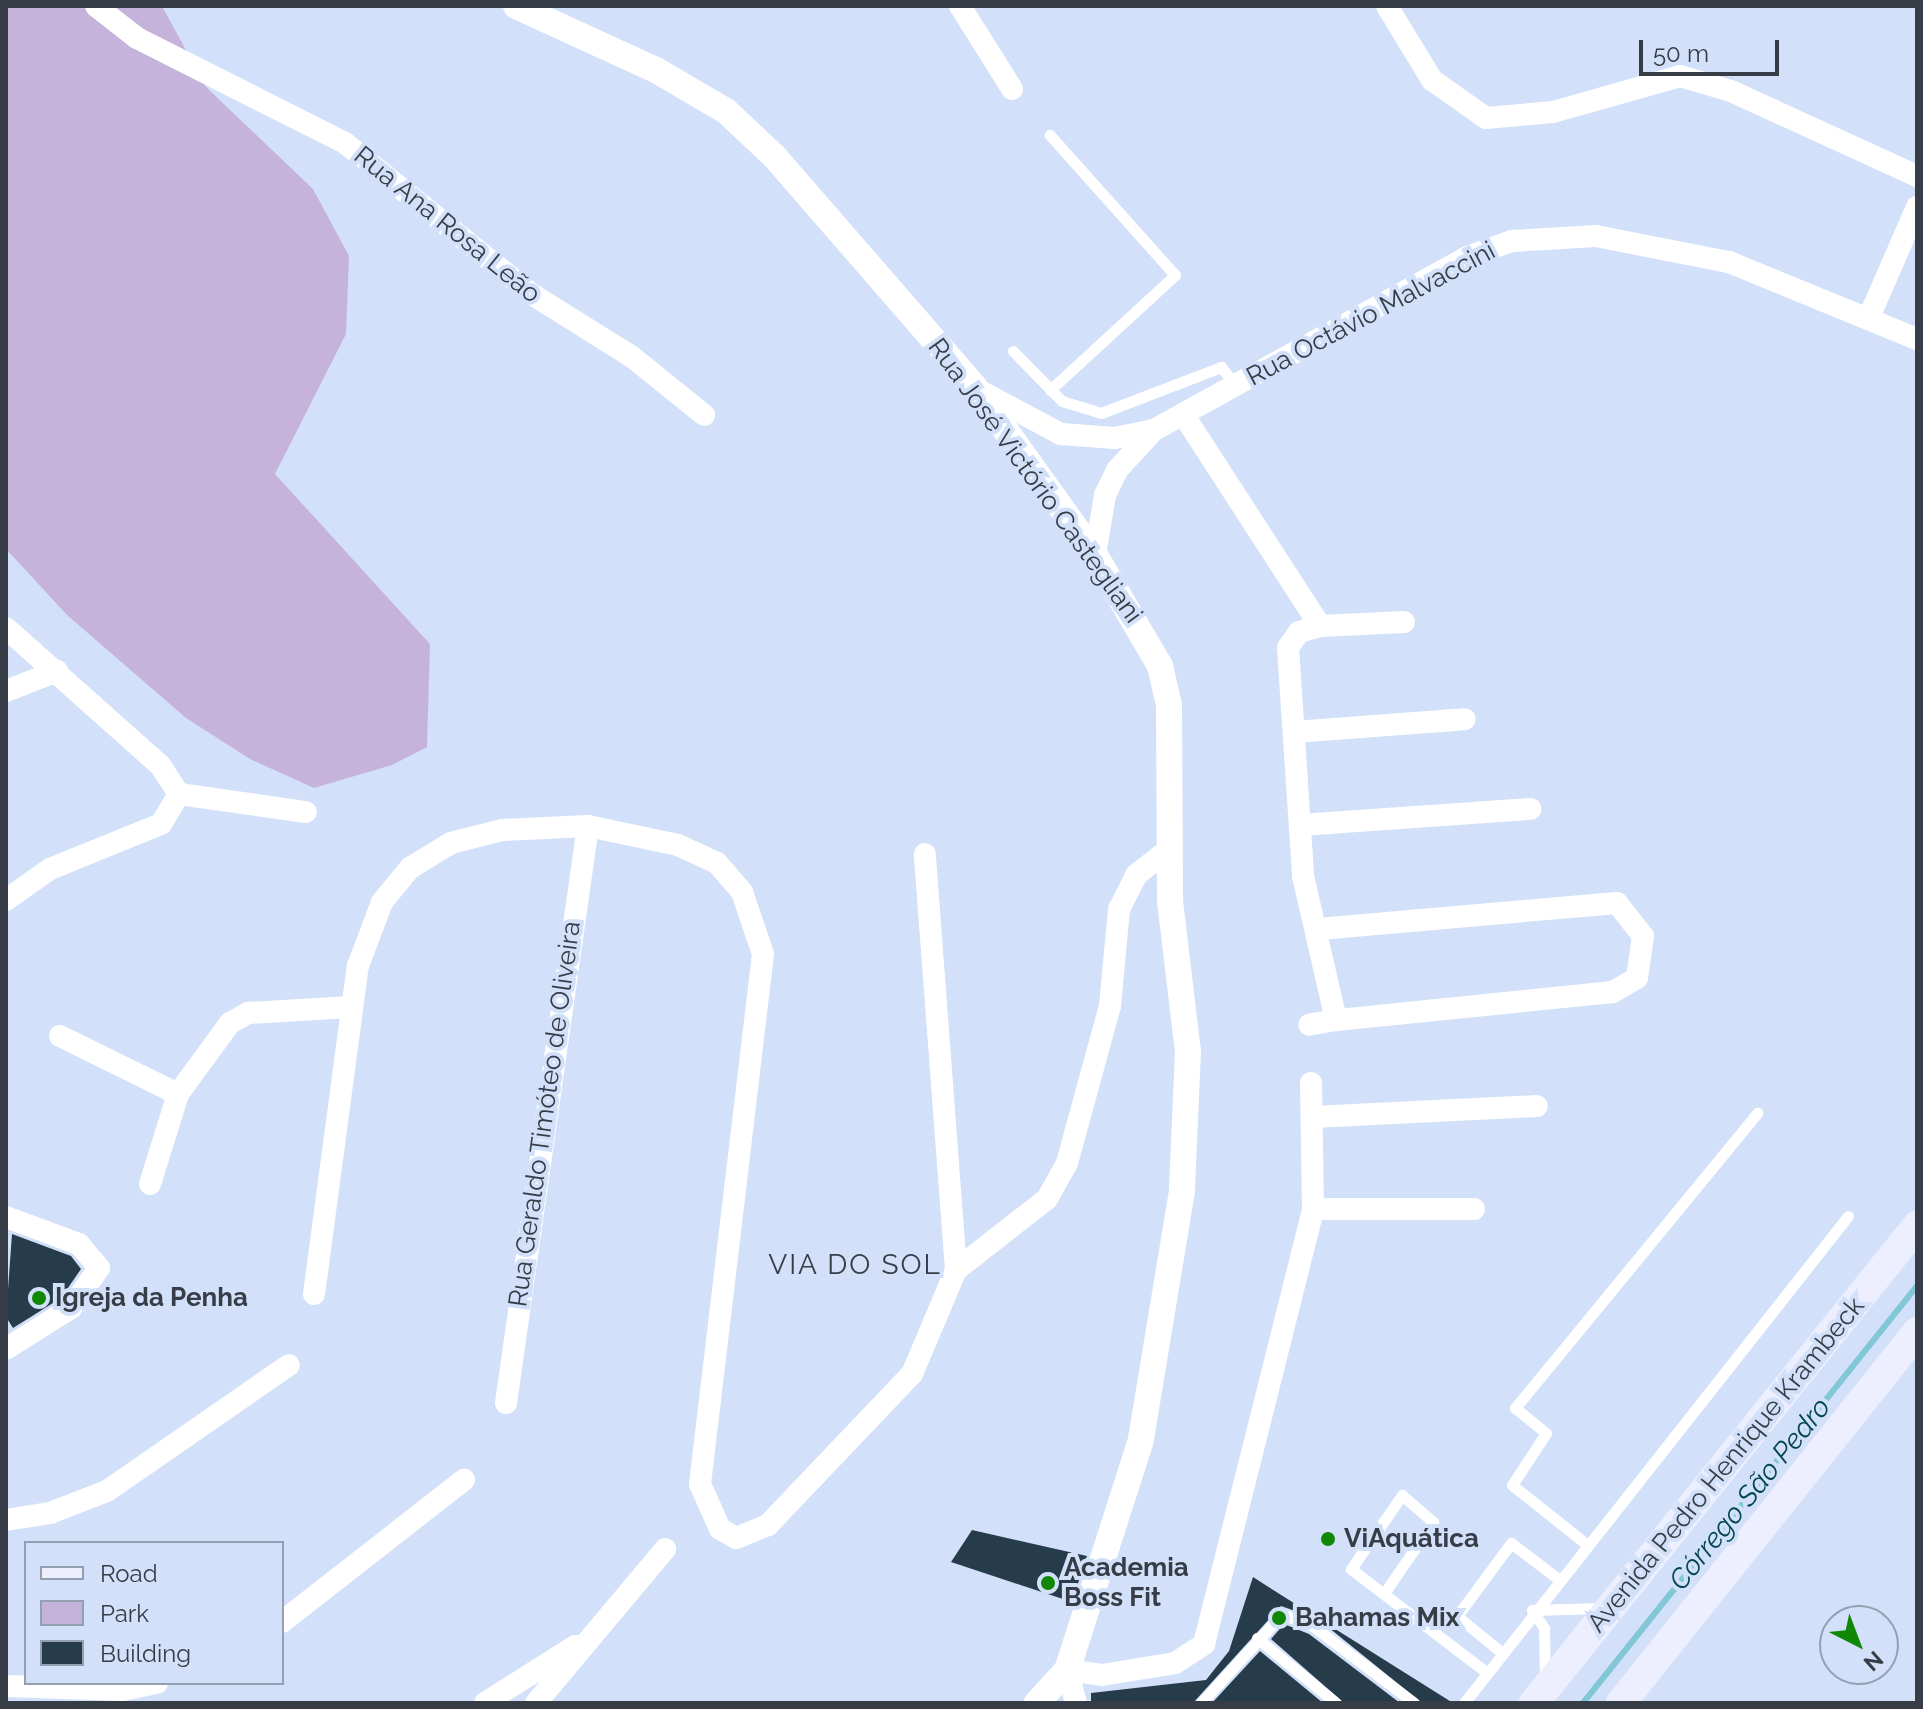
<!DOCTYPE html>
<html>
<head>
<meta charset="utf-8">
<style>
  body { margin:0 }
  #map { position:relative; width:1923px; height:1709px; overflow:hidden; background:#d2e1f9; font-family:Raleway,sans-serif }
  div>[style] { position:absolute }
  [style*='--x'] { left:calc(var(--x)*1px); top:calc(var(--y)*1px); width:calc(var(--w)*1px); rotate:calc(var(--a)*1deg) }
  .green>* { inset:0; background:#c6b3dc }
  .stream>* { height:6px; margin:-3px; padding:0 3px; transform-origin:3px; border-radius:3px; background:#82c7d5 }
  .building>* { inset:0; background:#263c4a }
  .service>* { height:11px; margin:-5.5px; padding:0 5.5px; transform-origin:5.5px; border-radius:5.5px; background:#fff }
  .minor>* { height:22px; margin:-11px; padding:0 11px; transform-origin:11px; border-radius:11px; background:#fff }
  .tertiary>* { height:26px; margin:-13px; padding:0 13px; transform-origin:13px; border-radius:13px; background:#fff }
  .secondary>* { height:30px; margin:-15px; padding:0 15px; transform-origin:15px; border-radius:15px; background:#eeeffe }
  .dots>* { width:22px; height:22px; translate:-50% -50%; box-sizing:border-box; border:4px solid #d2e1f9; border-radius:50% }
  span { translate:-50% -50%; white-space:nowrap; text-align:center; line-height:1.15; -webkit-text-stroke:8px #d2e1f9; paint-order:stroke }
  .street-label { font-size:26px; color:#373d46 }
  .poi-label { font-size:26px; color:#373d46; font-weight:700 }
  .left { translate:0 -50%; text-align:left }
  .neighbourhood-label { font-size:28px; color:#373d46; letter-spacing:2px }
  .water-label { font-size:28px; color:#044650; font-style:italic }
  .frame { position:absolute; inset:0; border:8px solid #373d46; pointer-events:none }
  .legend { position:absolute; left:24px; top:1541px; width:260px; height:144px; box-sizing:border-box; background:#d2e1f9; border:2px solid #949fb1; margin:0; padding:10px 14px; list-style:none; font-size:24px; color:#373d46 }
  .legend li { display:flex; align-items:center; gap:16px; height:40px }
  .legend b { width:40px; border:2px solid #949fb1 }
  .north { position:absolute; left:1819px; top:1605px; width:80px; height:80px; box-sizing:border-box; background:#d2e1f9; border:2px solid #949fb1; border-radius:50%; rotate:138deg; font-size:22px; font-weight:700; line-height:32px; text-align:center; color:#373d46 }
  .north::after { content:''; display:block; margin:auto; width:28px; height:36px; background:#118706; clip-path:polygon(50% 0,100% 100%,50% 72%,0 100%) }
  .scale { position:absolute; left:1639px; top:40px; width:140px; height:36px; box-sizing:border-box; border:4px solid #373d46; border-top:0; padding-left:10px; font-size:24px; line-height:28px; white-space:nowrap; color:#373d46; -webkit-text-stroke:6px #d2e1f9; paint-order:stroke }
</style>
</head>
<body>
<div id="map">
  <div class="green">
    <i style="clip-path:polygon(6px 6px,162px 6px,206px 87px,313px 189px,349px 256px,346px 334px,275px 474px,430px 644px,427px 747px,392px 765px,314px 788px,250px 759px,186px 718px,67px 615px,6px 549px)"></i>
  </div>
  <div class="stream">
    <i style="--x:1583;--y:1703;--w:534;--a:-51.31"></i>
  </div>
  <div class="building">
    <i style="clip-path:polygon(12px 1234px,71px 1256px,81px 1269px,61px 1298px,13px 1328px,6px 1317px)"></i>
    <i style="clip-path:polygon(972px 1530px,1087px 1556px,1072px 1602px,951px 1562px)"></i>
    <i style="clip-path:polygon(1253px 1577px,1267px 1586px,1453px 1703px,1422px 1703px,1318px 1619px,1281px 1606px,1193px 1703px,1091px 1703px,1091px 1693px,1206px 1680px,1229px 1651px)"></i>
    <i style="clip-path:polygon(1284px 1624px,1309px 1634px,1400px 1703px,1344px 1703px,1271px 1639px)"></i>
    <i style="clip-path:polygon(1260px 1651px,1323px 1703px,1212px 1703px)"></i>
  </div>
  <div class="service">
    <i style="--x:1013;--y:351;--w:70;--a:45.6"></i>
    <i style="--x:1062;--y:401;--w:41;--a:17.1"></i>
    <i style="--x:1101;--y:413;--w:129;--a:-21"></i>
    <i style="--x:1221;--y:367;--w:22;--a:51"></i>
    <i style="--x:1050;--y:390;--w:170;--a:-42.6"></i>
    <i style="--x:1175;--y:275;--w:188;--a:-131.8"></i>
    <i style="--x:1585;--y:1543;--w:93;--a:-141.5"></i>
    <i style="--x:1512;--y:1485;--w:62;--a:-56.8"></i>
    <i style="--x:1546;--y:1433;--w:40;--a:-141"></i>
    <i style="--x:1515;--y:1408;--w:382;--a:-50.6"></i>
    <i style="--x:1385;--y:1592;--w:85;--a:-55.6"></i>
    <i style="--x:1433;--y:1522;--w:41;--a:-138.9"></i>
    <i style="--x:1402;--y:1495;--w:90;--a:124.6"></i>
    <i style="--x:1351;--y:1569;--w:170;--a:37.3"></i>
    <i style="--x:1532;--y:1610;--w:22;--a:56"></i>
    <i style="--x:1544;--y:1628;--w:50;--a:88.9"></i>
    <i style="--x:1532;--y:1610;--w:71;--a:-1.6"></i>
    <i style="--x:1257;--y:1638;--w:102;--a:39.4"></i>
    <i style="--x:1501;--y:1652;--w:57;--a:-140.7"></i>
    <i style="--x:1457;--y:1616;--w:91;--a:-53.5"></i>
    <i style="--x:1511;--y:1543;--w:58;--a:37.3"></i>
    <i style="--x:1201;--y:1703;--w:120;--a:-47.7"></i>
    <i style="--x:1282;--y:1614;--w:33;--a:21"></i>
    <i style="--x:1313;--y:1626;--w:127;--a:37.3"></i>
    <i style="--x:1464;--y:1703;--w:620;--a:-51.74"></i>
  </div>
  <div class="minor">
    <i style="--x:96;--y:6;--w:52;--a:38"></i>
    <i style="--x:137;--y:38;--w:233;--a:26.8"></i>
    <i style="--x:345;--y:143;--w:238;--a:39"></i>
    <i style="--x:530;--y:293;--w:119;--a:32"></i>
    <i style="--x:631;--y:356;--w:94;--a:38.9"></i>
    <i style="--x:960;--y:6;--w:98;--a:57.9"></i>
    <i style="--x:1387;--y:6;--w:87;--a:58.7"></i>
    <i style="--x:1432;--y:80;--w:66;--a:35.1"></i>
    <i style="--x:1486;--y:118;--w:67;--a:-5.1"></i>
    <i style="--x:1553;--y:112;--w:132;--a:-15.8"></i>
    <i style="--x:1680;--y:76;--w:53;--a:16.4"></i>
    <i style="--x:1731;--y:91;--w:205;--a:24.6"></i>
    <i style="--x:1870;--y:315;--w:118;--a:-66.5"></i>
    <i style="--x:980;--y:391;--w:92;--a:28"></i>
    <i style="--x:1061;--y:434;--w:54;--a:4.2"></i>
    <i style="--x:1115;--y:438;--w:39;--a:-12"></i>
    <i style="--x:1183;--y:414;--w:252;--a:57.1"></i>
    <i style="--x:1320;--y:626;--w:22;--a:164"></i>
    <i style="--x:1299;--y:632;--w:19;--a:125"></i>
    <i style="--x:1288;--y:648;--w:228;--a:86.2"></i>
    <i style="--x:1303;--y:876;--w:148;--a:77.1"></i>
    <i style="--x:1336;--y:1020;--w:27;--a:170"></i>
    <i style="--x:1095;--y:555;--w:61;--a:-80.5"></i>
    <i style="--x:1105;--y:495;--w:28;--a:-64"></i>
    <i style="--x:1117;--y:470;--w:54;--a:-47.2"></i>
    <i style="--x:1154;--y:430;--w:358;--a:-28.9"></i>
    <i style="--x:1467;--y:257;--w:48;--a:-19.6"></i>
    <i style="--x:1512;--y:241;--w:84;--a:-3.4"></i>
    <i style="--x:1596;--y:236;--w:136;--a:11.1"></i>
    <i style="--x:1729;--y:262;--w:203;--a:22.3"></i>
    <i style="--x:1320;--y:626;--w:84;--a:-2.7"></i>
    <i style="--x:6;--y:628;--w:206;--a:41.7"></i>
    <i style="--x:160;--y:765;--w:35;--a:57"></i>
    <i style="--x:6;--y:691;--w:55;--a:-21.4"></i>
    <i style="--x:1294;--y:732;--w:171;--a:-4.3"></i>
    <i style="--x:179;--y:794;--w:128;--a:8.1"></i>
    <i style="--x:1300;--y:825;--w:231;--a:-4"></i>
    <i style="--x:6;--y:900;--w:54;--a:-35.2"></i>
    <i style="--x:50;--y:869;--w:120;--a:-22.1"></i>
    <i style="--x:161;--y:824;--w:35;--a:-59"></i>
    <i style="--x:1319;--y:929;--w:299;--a:-5"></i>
    <i style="--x:1617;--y:903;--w:42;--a:51.8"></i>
    <i style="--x:1643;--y:936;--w:42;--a:98.1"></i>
    <i style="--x:1637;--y:978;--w:28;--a:150"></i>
    <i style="--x:1613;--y:992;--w:278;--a:174.2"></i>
    <i style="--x:60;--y:1036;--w:131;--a:26.2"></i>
    <i style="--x:1313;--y:1117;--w:224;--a:-2.8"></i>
    <i style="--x:150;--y:1184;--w:94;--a:-72.7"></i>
    <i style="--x:178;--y:1094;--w:88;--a:-53.8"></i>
    <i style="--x:230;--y:1023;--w:21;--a:-29"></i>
    <i style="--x:248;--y:1013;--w:103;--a:-3.3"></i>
    <i style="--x:1313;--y:1209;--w:161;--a:0"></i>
    <i style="--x:6;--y:1217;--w:78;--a:20.3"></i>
    <i style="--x:79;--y:1244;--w:31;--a:50"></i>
    <i style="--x:99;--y:1268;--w:49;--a:125"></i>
    <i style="--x:71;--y:1308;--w:77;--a:147.8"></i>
    <i style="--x:956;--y:1270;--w:115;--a:-38"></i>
    <i style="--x:1047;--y:1199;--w:41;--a:-60.9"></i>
    <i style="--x:1067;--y:1163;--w:163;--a:-74.7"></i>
    <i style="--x:1110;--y:1006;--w:97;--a:-84.7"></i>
    <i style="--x:1119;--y:909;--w:38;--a:-63"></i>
    <i style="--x:1136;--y:875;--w:39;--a:-38"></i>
    <i style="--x:314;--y:1294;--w:331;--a:-82.4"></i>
    <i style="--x:358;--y:966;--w:68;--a:-69.4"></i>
    <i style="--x:382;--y:902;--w:44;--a:-50.5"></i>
    <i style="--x:410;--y:868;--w:48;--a:-31.4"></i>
    <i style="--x:451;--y:843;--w:53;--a:-14.3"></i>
    <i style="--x:502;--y:830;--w:86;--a:-2.7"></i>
    <i style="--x:588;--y:826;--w:92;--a:11.9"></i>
    <i style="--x:678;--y:845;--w:43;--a:24.8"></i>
    <i style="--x:717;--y:863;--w:38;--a:49"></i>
    <i style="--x:742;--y:892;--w:65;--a:71.3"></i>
    <i style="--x:763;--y:954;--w:534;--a:96.78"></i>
    <i style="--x:700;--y:1484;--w:49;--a:66"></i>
    <i style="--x:720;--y:1529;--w:18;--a:29"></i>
    <i style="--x:736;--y:1538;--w:35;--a:-22"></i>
    <i style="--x:768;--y:1525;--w:209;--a:-46.4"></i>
    <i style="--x:912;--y:1374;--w:113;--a:-67.1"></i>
    <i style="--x:956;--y:1270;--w:417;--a:-94.3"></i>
    <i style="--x:506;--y:1403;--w:583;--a:-81.91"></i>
    <i style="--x:6;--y:1520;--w:45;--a:-9"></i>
    <i style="--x:50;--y:1513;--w:61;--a:-21.1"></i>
    <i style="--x:107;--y:1491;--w:221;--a:-34.7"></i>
    <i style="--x:282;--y:1622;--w:231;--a:-38"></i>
    <i style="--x:6;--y:1686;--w:117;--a:2"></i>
    <i style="--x:123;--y:1690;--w:35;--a:-12"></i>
    <i style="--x:485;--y:1703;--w:107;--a:-32.3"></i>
    <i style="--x:536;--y:1703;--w:201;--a:-50"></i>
    <i style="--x:1076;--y:1703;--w:34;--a:-105"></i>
    <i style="--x:1067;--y:1670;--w:35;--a:8"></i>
    <i style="--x:1102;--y:1675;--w:74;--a:-9.3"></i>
    <i style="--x:1175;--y:1663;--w:35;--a:-33"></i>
    <i style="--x:1204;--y:1644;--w:448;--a:-75.9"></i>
    <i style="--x:1313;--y:1209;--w:126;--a:-90.9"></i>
  </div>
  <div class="tertiary">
    <i style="--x:516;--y:6;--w:154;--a:24.6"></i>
    <i style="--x:656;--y:70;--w:81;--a:30.4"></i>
    <i style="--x:726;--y:111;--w:66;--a:43.2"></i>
    <i style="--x:774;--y:156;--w:305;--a:49"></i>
    <i style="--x:974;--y:386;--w:208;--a:54.4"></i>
    <i style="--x:1095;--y:555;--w:129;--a:59.6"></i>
    <i style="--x:1160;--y:666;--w:40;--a:77"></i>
    <i style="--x:1169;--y:705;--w:196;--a:89.7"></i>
    <i style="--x:1170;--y:901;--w:151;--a:83.2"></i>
    <i style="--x:1188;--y:1051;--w:140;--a:92.5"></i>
    <i style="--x:1182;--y:1191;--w:252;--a:99.4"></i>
    <i style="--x:1141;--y:1440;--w:242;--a:107.8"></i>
    <i style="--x:1067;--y:1670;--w:45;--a:132.3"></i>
  </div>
  <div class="secondary">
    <i style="--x:1534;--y:1703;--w:612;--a:-51.24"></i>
    <i style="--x:1621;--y:1703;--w:475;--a:-51.4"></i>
  </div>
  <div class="dots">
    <i style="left:39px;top:1298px;background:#118706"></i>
    <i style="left:1328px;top:1539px;background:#118706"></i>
    <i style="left:1048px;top:1583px;background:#118706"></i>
    <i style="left:1279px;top:1618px;background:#118706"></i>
  </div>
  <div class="street-label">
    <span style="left:447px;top:225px;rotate:39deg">Rua Ana Rosa Leão</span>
    <span style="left:1371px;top:314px;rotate:-28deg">Rua Octávio Malvaccini</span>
    <span style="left:1035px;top:481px;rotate:54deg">Rua José Victório Castegliani</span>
    <span style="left:545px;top:1114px;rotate:-82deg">Rua Geraldo Timóteo de Oliveira</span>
    <span style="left:1726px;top:1465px;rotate:-51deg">Avenida Pedro Henrique Krambeck</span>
  </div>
  <div class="poi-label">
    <span class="left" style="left:55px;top:1298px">Igreja da Penha</span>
    <span class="left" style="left:1344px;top:1539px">ViAquática</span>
    <span class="left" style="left:1064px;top:1583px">Academia<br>Boss Fit</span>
    <span class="left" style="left:1295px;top:1618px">Bahamas Mix</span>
  </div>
  <div class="neighbourhood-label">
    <span style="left:855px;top:1265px">VIA DO SOL</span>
  </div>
  <div class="water-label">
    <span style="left:1750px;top:1494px;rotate:-51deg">Córrego São Pedro</span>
  </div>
  <div class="frame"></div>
  <ul class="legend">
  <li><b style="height:10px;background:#eeeffe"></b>Road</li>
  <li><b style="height:22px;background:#c6b3dc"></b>Park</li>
  <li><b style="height:22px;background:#263c4a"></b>Building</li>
  </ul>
  <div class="north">N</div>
  <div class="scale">50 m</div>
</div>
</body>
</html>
